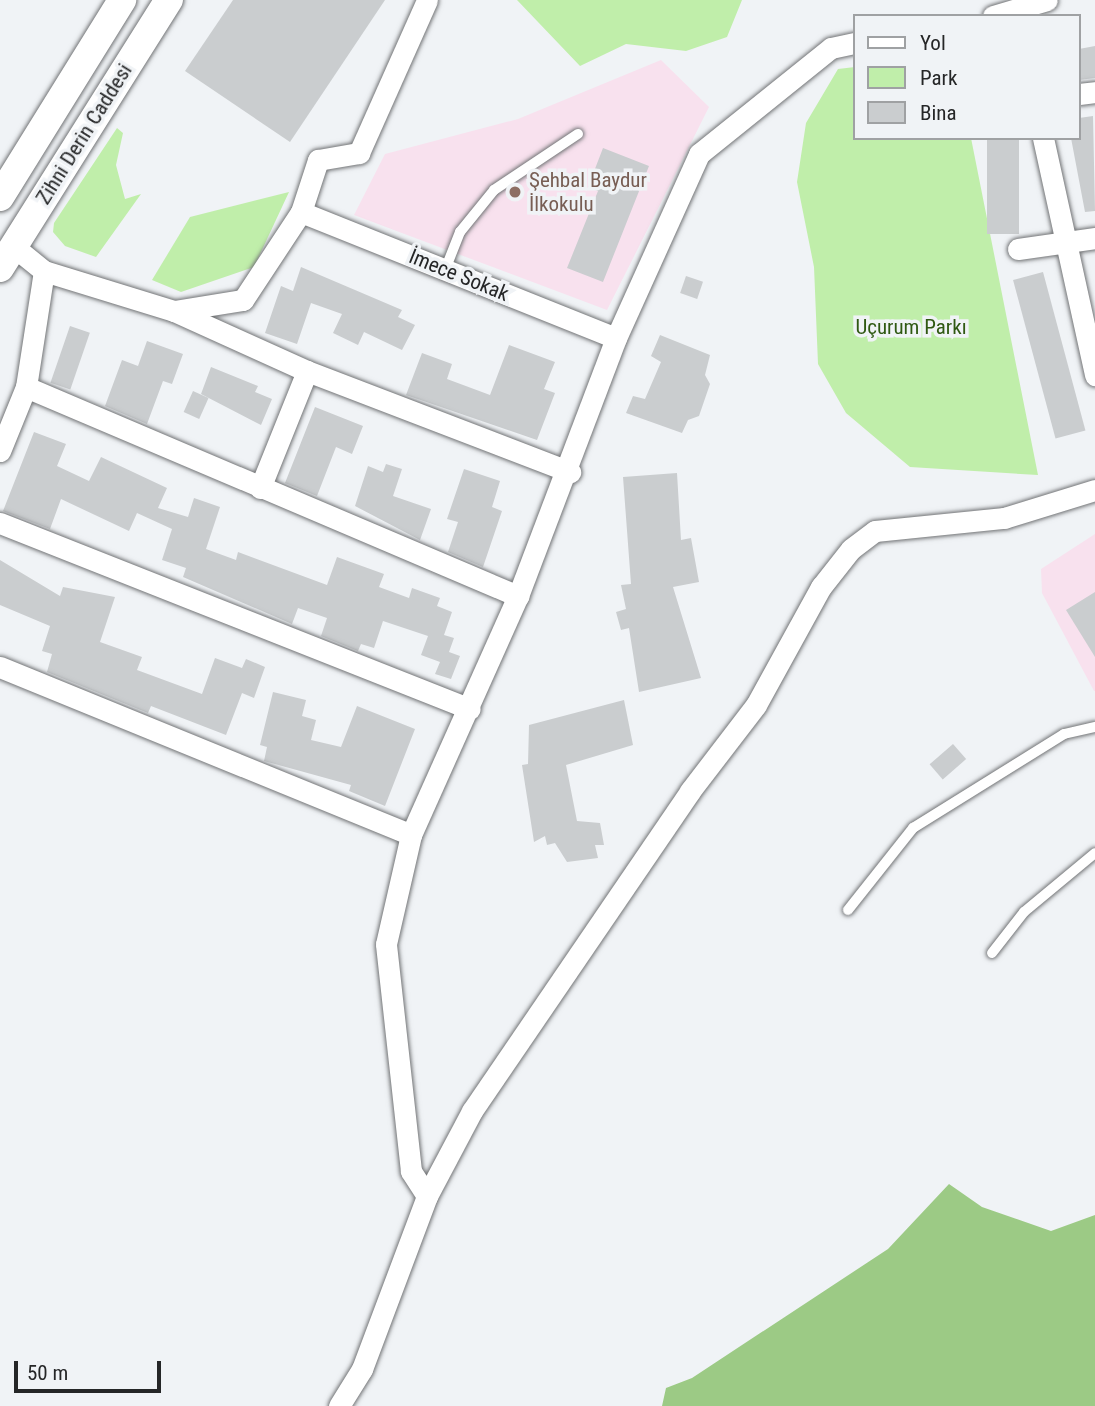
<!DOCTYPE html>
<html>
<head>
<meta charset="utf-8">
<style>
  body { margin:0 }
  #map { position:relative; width:1095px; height:1406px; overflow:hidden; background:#f0f3f6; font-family:"Roboto Condensed",sans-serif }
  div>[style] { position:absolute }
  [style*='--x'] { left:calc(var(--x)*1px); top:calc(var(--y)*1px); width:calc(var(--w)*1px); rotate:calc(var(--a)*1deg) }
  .education>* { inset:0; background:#f8e1ee }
  .green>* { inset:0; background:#c0eeaa }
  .forest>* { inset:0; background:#9cca85 }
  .building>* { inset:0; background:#cacdcf; transform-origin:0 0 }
  .roads { filter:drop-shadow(0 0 2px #727476) drop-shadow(0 0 2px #727476) }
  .service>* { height:10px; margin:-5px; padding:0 5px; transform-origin:5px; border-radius:5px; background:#fff }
  .minor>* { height:21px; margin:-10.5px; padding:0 10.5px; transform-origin:10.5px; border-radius:10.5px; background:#fff }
  .secondary>* { height:28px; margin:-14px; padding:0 14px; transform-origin:14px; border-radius:14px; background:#fff }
  .dots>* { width:19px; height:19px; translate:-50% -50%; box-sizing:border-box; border:4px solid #f0f3f6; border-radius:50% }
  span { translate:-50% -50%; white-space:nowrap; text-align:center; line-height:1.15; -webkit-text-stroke:7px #f0f3f6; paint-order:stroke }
  .street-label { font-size:21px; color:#252627 }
  .education-label { font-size:21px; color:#785e54 }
  .left { translate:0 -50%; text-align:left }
  .park-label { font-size:21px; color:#2f5912 }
  .legend { position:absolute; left:853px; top:14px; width:228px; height:126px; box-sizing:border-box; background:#f0f3f6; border:2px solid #9fa1a3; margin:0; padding:9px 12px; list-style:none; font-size:21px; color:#252627 }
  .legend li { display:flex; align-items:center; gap:14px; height:35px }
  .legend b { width:35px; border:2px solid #9fa1a3 }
  .scale { position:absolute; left:14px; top:1361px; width:147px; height:32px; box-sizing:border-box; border:4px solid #252627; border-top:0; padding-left:9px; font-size:21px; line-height:24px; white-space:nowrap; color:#252627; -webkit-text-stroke:5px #f0f3f6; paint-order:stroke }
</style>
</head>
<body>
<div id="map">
  <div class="education">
    <i style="clip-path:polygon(661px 60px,709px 107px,607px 310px,354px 215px,385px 154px,518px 119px)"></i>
    <i style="clip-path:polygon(1095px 534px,1095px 691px,1094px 691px,1042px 593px,1041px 569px)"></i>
  </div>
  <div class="green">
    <i style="clip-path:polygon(517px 0,742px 0,727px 37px,686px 51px,626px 44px,580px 66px)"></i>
    <i style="clip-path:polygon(855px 67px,855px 138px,971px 138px,1038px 475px,910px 467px,846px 413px,818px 364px,814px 267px,797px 182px,806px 123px,838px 69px)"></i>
    <i style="clip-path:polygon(117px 128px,123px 133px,116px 165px,125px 199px,141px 194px,96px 257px,65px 246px,53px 232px,54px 223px)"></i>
    <i style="clip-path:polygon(289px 192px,254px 267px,181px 292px,152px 280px,190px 217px)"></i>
  </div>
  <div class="forest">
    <i style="clip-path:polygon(949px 1184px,982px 1207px,1051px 1231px,1095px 1215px,1095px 1406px,662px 1406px,666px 1388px,692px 1378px,888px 1249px)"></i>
  </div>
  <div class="building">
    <i style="clip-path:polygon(233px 0,385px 0,290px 142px,185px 71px)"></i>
    <i style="clip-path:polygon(1095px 46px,1095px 78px,1079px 80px,1079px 49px)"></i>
    <i style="clip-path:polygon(1093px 116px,1095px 211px,1085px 212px,1071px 138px,1079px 138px,1079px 118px)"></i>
    <i style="left:987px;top:138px;width:32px;height:96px"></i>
    <i style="clip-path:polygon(603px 148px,649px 166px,603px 282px,567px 268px,598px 191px,588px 187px)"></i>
    <i style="clip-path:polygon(301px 267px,402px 310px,398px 317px,415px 325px,402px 350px,364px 332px,358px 345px,333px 333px,342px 314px,311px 303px,297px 344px,265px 333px,281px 286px,293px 291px)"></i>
    <i style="left:1043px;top:272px;width:164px;height:31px;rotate:75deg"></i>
    <i style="left:686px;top:276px;width:18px;height:18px;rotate:19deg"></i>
    <i style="left:70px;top:326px;width:21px;height:60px;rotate:19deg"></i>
    <i style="clip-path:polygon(660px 335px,710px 355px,705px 375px,710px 384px,699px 416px,688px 420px,682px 433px,626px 413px,633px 396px,645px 399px,661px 362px,651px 356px)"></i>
    <i style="clip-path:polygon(147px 341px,183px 354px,172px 384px,163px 381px,147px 424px,105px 406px,122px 360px,138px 366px)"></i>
    <i style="clip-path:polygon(509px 345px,555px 362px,544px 389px,555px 393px,537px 440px,406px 395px,422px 353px,452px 364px,447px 379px,490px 395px)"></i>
    <i style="clip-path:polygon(211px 367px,258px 386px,255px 392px,272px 399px,261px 425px,201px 394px)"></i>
    <i style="left:193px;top:391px;width:17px;height:23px;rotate:24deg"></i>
    <i style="clip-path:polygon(315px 407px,363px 426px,352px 454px,336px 447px,317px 496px,285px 483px)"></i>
    <i style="clip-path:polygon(34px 432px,66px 444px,57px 466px,89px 481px,101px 457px,167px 488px,158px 508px,188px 517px,194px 498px,220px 507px,206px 549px,236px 560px,238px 552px,327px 585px,337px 557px,384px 574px,379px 587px,409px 598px,412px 588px,440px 598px,437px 606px,452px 612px,444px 635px,454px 638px,449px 652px,460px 656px,451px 679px,435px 674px,440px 662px,421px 655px,428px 636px,383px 621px,374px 648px,361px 644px,358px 651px,321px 636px,327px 618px,298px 608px,292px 624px,183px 577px,186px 568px,162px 560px,172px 529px,137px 513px,129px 531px,61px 499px,50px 529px,3px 511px)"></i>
    <i style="clip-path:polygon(386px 464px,402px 469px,393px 496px,431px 509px,420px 540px,355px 506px,368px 466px,383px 472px)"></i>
    <i style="clip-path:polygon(464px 469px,500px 481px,492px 507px,502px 511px,483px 567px,448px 552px,458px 522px,447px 519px)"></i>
    <i style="clip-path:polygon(677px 473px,681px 540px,691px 538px,699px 582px,673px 587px,701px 678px,639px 692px,629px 628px,621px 630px,616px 612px,626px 609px,621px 585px,631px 584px,623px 477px)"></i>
    <i style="clip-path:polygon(0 560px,60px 596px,63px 587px,115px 597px,100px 642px,142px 657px,137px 670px,202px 694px,215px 658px,242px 668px,246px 659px,265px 667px,254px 698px,242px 693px,226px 735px,151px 706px,148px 713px,47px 672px,52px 654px,42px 651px,50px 626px,0 605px)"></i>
    <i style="clip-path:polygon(1095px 592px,1095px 657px,1066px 610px)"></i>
    <i style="clip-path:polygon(273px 692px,306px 700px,302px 716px,316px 720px,311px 740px,341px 747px,357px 706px,415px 729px,385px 806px,349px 791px,351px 785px,264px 761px,267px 747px,260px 745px)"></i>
    <i style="clip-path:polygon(624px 700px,633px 745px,566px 765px,577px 821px,600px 823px,604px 845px,595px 845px,598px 858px,567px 862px,555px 843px,547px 845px,545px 836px,534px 842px,522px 765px,528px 764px,529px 725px)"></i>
    <i style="left:953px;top:744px;width:20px;height:31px;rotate:49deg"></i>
  </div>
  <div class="roads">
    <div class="service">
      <i style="--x:445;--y:270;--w:41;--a:-68.5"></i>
      <i style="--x:460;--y:232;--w:54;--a:-51"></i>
      <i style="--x:494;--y:190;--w:101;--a:-33.7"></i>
      <i style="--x:848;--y:910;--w:105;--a:-51.6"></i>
      <i style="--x:913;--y:828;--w:178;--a:-31.9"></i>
      <i style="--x:1064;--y:734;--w:32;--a:-13"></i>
      <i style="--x:992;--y:953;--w:52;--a:-52"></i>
      <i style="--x:1024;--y:912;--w:92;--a:-39.7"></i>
    </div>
    <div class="minor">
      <i style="--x:993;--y:16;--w:56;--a:-16.5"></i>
      <i style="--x:1079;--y:94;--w:16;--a:-7"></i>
      <i style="--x:1043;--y:138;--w:243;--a:77.6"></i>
      <i style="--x:301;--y:212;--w:339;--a:21.8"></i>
      <i style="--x:13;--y:246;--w:40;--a:39"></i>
      <i style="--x:44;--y:271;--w:136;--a:17.1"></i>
      <i style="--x:174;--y:311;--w:146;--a:24.3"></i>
      <i style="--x:307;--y:371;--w:282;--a:21"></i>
      <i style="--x:1018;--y:249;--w:78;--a:-8.1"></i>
      <i style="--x:174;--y:311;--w:70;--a:-9.1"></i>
      <i style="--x:243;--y:300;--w:105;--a:-56.6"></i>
      <i style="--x:301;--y:212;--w:55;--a:-71.9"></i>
      <i style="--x:318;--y:160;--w:42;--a:-9.7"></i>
      <i style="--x:359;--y:153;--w:167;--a:-66"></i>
      <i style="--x:26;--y:387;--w:535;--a:23.02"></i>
      <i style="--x:0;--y:451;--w:69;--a:-67.9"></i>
      <i style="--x:26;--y:387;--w:117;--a:-81.2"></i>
      <i style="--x:260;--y:488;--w:126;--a:-68.1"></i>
      <i style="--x:0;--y:523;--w:505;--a:21.59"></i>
      <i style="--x:0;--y:667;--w:444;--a:22.2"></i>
      <i style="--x:427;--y:1196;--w:30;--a:-123"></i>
      <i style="--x:411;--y:1171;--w:228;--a:-96.3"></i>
      <i style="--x:386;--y:944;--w:112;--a:-77.1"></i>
      <i style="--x:411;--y:835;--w:262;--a:-65.9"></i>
      <i style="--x:518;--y:596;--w:276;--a:-69.2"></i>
      <i style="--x:616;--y:338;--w:202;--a:-65.7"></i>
      <i style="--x:699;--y:154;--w:169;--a:-38.8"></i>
      <i style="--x:831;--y:48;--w:25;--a:-12"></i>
      <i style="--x:339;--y:1406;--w:44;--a:-58.1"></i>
      <i style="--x:362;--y:1369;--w:185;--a:-69.4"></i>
      <i style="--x:427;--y:1196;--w:96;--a:-62.1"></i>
      <i style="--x:472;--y:1111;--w:387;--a:-55.7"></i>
      <i style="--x:690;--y:791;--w:108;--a:-52.5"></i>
      <i style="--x:756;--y:705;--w:135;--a:-61.2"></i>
      <i style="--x:821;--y:587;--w:48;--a:-51.7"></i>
      <i style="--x:851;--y:549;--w:30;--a:-37"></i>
      <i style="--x:875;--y:531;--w:130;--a:-5.8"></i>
      <i style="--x:1004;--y:518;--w:95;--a:-17.1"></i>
    </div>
    <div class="secondary">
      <i style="--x:0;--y:197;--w:232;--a:-58.2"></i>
      <i style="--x:0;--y:268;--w:317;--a:-57.8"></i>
    </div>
  </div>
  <div class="dots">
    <i style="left:515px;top:192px;background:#8d6e63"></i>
  </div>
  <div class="street-label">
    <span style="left:84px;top:134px;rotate:-58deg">Zihni Derin Caddesi</span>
    <span style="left:459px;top:275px;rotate:22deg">İmece Sokak</span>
  </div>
  <div class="education-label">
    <span class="left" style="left:529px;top:192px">Şehbal Baydur<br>İlkokulu</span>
  </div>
  <div class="park-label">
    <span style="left:911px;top:327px">Uçurum Parkı</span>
  </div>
  <ul class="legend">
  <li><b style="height:9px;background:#fff"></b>Yol</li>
  <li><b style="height:19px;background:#c0eeaa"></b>Park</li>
  <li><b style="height:19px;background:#cacdcf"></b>Bina</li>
  </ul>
  <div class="scale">50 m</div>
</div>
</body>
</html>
